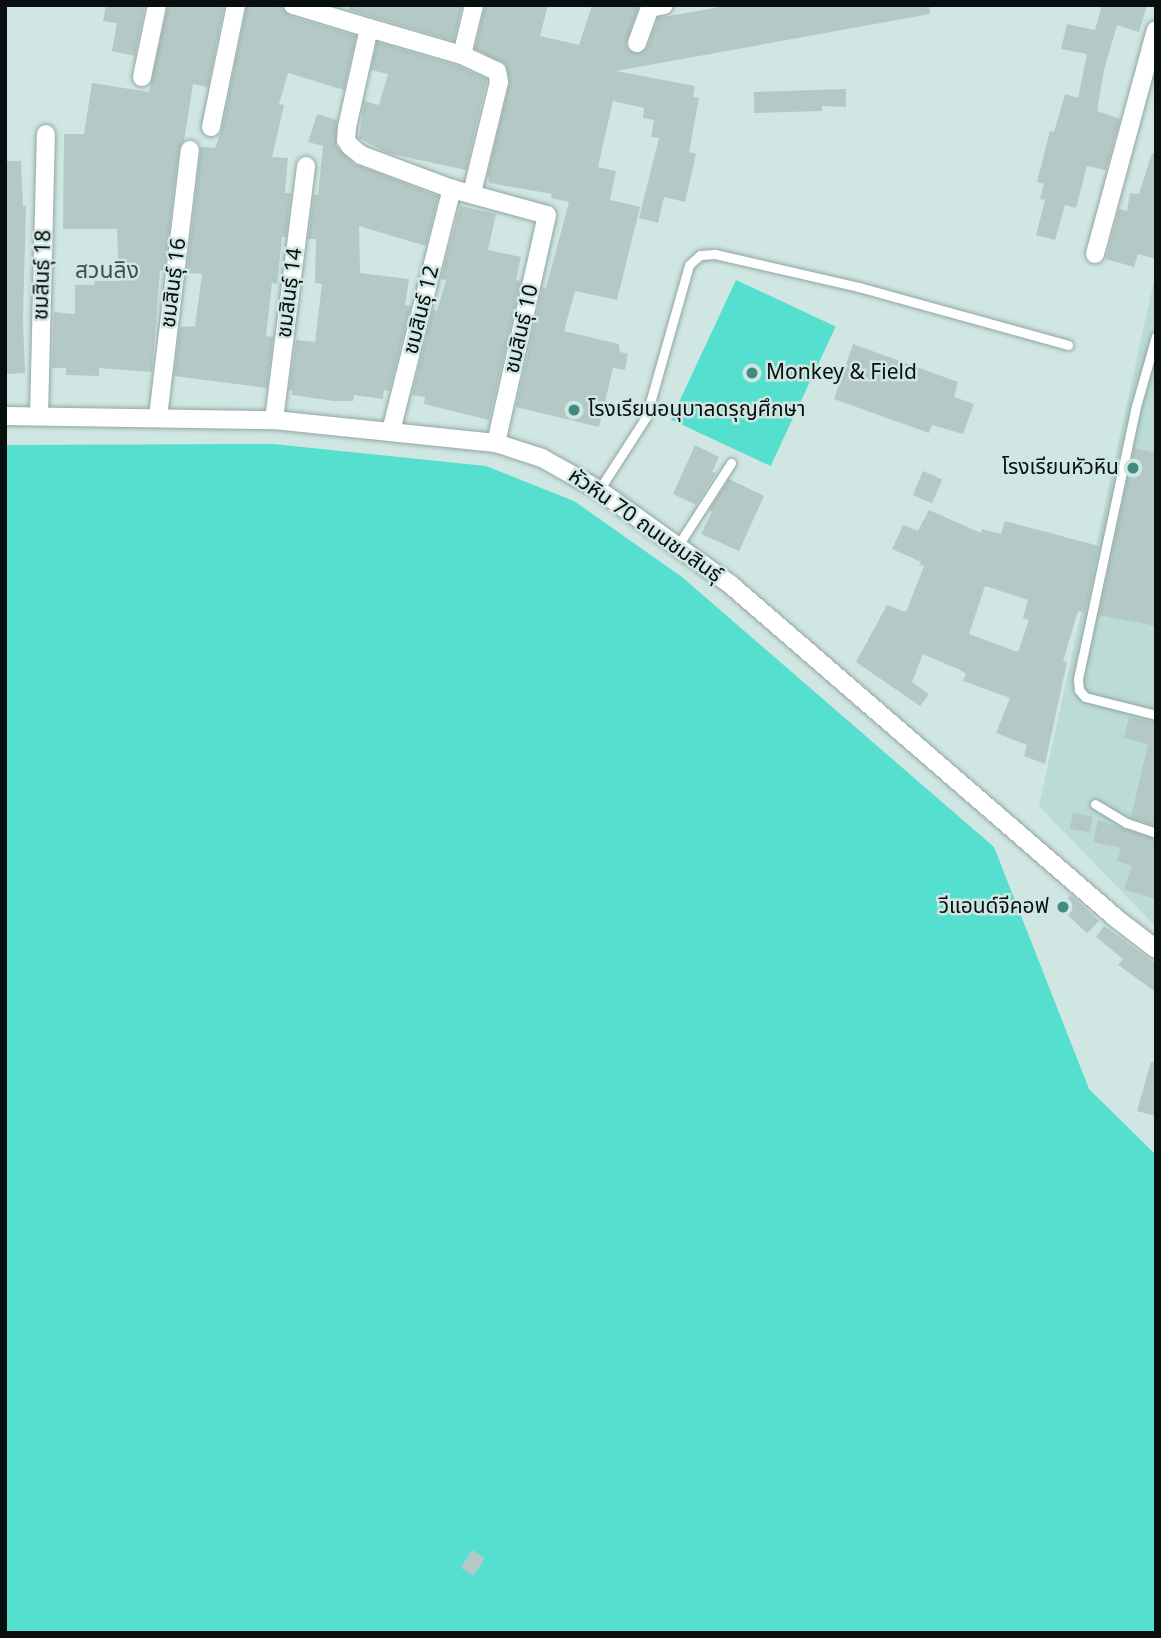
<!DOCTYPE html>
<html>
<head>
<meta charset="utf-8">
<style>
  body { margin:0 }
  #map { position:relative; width:1161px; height:1638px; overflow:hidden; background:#d0e6e2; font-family:Georgia,"Noto Sans Thai",serif }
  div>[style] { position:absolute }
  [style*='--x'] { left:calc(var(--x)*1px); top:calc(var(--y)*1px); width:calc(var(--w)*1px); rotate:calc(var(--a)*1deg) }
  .built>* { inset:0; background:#bbdbd6 }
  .green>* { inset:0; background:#55dfcf; transform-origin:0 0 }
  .building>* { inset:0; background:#b4c9c6; transform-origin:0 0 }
  .roads { filter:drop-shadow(0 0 2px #92a6a3) drop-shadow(0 0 2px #92a6a3) }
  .service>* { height:9px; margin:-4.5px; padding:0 4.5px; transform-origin:4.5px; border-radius:4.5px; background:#fff }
  .minor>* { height:18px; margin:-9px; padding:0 9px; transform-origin:9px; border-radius:9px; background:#fff }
  .dots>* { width:19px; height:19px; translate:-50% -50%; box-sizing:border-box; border:4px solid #d0e6e2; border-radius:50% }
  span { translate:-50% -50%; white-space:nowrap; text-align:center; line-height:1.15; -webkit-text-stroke:5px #d0e6e2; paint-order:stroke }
  .street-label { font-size:21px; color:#080f0e }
  .poi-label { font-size:21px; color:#080f0e }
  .left { translate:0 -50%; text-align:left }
  .right { translate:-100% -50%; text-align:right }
  .neighbourhood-label { font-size:23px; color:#3d504d }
  .frame { position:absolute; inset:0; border:7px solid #080f0e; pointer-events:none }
</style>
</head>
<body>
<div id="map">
  <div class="built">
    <i style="clip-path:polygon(1156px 271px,1156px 927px,1039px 806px)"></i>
  </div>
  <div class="green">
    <i style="left:736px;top:280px;width:110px;height:154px;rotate:25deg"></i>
    <i style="clip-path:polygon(273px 444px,486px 466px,574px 501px,682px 577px,994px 847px,1089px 1089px,1156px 1155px,1156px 1633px,5px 1633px,5px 445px)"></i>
  </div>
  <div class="building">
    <i style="clip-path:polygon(106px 5px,145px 5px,135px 56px,112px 51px,117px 23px,103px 21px)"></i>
    <i style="clip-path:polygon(168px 5px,224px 5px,208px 87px,193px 84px,184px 141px,179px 149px,164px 271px,160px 270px,152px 372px,99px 368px,99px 376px,66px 375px,66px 368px,52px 368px,54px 312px,75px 314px,75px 285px,94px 285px,95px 281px,119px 281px,117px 229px,63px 229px,64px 134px,84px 134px,92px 83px,149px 92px)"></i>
    <i style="clip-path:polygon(247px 5px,282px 7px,290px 16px,356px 36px,344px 90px,288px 73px,279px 104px,284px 105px,272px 157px,288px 158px,285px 193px,291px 193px,286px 237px,282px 237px,277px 284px,272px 283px,266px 336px,273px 337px,267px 388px,174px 376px,180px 327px,195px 326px,202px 274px,187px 273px,201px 147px,215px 148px,222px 129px)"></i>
    <i style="clip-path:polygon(350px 5px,462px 5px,454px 41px,349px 10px)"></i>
    <i style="clip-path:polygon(485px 5px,548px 5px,540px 36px,579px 45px,592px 5px,639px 5px,626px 44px,629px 51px,638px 54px,647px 48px,658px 18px,731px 5px,929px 5px,930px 14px,616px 71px,695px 86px,693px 97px,699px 98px,689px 152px,696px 154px,685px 202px,664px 197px,658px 223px,639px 218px,659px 138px,651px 137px,654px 120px,643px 118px,644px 108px,613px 101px,598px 167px,616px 171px,610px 200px,640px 207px,617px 300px,575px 291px,564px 331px,619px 344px,620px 352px,628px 354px,625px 370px,613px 368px,599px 427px,516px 407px,543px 287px,546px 288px,569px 202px,551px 198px,552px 194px,489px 183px,488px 174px,510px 81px,506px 64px,475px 49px)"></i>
    <i style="clip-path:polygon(1102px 5px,1147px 5px,1139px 32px,1117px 25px,1104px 70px,1097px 111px,1120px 119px,1106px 170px,1087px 166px,1076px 208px,1065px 205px,1055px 240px,1036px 235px,1045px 200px,1040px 199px,1044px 184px,1037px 182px,1050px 131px,1054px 132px,1065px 94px,1078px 98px,1087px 54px,1061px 49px,1067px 24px,1095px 30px)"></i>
    <i style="clip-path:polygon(377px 42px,458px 66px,487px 79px,466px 170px,387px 153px,359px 138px,364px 101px,379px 105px,388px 74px,371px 70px)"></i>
    <i style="clip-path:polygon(846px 89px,846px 107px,822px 106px,822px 111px,754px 113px,754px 92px)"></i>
    <i style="clip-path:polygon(317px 114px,337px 120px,336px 146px,354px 164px,438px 196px,426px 246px,359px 226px,360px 273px,409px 279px,405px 305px,411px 306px,389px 391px,384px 390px,383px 399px,354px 395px,353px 401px,334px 401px,292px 395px,292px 390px,289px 390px,296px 340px,315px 342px,322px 284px,315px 283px,316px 239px,308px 239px,314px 195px,318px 195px,323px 146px,308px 142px)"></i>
    <i style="clip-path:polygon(1152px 153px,1156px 154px,1156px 259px,1138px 254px,1134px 267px,1106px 259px,1119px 209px,1127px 211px,1130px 193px,1139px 194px)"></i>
    <i style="clip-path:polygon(5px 161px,21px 161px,23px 206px,26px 206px,23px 319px,25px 373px,5px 374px)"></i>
    <i style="clip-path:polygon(460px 206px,496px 214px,488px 250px,521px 257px,516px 280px,521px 281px,489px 420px,424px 404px,425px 397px,412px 395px,433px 310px,437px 311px,446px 280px,441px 279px)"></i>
    <i style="clip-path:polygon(853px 344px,958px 382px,954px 397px,974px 404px,963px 434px,932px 425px,929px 433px,834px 399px)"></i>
    <i style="clip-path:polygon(695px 445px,719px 457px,712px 472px,716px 473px,696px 505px,673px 494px)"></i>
    <i style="clip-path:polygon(1134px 448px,1156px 453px,1156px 626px,1099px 615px)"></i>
    <i style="left:923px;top:471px;width:21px;height:26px;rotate:23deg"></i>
    <i style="clip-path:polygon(729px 479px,764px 496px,739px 551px,701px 534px,712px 512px,709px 510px)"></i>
    <i style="clip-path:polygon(evenodd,929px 510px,981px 533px,982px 529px,1001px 534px,1005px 521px,1099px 546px,1085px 613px,1078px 611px,1063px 661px,1067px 662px,1045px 764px,1024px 756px,1027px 745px,996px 733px,1010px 698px,963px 681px,966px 674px,960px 670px,923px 654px,912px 682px,929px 694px,920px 706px,856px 662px,887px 605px,906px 612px,924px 566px,919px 565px,921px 562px,892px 549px,903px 525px,918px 531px,929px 510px,985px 586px,1028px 600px,1023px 618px,1029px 620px,1018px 652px,969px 634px,985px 586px)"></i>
    <i style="clip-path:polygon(1129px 717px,1156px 723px,1156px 826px,1131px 817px,1148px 744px,1124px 738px)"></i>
    <i style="left:1073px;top:813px;width:20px;height:16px;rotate:11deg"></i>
    <i style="clip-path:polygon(1098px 820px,1156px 840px,1156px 899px,1124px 889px,1132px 866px,1117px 861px,1121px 848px,1093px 842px)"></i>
    <i style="left:1071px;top:895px;width:38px;height:17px;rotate:43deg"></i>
    <i style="clip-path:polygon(1104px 926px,1156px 964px,1156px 992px,1118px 965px,1123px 959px,1096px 937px)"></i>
    <i style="clip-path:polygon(1151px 1062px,1156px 1062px,1156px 1116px,1137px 1111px)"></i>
    <i style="left:472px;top:1550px;width:15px;height:21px;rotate:32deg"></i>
  </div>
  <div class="roads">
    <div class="service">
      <i style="--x:1156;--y:336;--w:73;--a:105.9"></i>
      <i style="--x:1136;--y:406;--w:279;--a:102"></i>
      <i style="--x:1078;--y:679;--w:11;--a:85"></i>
      <i style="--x:1079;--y:690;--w:9;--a:49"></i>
      <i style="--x:1085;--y:697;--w:73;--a:14.2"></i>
      <i style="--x:599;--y:490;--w:87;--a:-57.2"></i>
      <i style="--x:646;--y:417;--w:158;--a:-74.2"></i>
      <i style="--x:689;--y:265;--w:15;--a:-42"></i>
      <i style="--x:700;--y:255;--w:15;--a:-4"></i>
      <i style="--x:715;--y:254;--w:148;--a:12.9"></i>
      <i style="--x:859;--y:287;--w:217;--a:15.5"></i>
      <i style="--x:677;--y:547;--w:100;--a:-57.3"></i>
      <i style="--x:1095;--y:804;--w:37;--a:31"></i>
      <i style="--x:1127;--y:823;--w:31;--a:19"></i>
    </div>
    <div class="minor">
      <i style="--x:293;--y:5;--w:79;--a:16.8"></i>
      <i style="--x:369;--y:28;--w:101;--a:102.5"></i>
      <i style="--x:347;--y:127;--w:13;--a:94"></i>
      <i style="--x:346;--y:140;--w:7;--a:56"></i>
      <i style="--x:350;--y:146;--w:14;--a:39"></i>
      <i style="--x:361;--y:155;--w:97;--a:20.5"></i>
      <i style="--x:452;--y:189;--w:98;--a:15.3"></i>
      <i style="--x:547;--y:215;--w:234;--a:102.6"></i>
      <i style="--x:369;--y:28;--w:97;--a:16.2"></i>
      <i style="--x:462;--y:55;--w:38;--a:25"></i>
      <i style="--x:497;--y:71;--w:11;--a:80"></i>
      <i style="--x:499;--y:82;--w:114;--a:103.7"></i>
      <i style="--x:637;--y:43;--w:37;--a:-70"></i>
      <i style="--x:650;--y:8;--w:14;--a:-12"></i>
      <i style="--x:462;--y:55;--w:51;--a:-76.5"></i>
      <i style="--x:142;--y:77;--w:74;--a:-78.2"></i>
      <i style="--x:211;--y:127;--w:125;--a:-78.4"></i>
      <i style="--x:1095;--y:254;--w:232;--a:-74.8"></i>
      <i style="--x:5;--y:416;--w:269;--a:0.9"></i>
      <i style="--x:274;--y:420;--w:223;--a:5.9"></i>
      <i style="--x:496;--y:443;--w:48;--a:18.1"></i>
      <i style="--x:542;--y:458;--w:65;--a:29.3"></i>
      <i style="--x:599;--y:490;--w:163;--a:35.7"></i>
      <i style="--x:731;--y:585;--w:510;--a:40.87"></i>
      <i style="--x:1117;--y:919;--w:49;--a:37.6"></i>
      <i style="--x:39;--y:416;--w:282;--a:-88.6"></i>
      <i style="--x:158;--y:417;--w:269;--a:-83.2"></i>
      <i style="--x:274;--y:420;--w:256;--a:-82.8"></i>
      <i style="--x:391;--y:431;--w:250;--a:-75.9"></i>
    </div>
  </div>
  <div class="dots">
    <i style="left:752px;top:373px;background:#448a81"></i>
    <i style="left:574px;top:410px;background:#448a81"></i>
    <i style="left:1133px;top:468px;background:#448a81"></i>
    <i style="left:1063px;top:907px;background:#448a81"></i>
  </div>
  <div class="street-label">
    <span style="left:43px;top:275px;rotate:-88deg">ชมสินธุ์ 18</span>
    <span style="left:174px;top:283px;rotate:-83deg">ชมสินธุ์ 16</span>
    <span style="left:290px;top:293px;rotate:-83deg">ชมสินธุ์ 14</span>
    <span style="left:422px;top:310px;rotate:-76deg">ชมสินธุ์ 12</span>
    <span style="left:522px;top:329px;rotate:-77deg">ชมสินธุ์ 10</span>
    <span style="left:645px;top:526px;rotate:35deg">หัวหิน 70 ถนนชมสินธุ์</span>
  </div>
  <div class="poi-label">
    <span class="left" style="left:766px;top:373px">Monkey &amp; Field</span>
    <span class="left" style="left:588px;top:410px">โรงเรียนอนุบาลดรุญศึกษา</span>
    <span class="right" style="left:1119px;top:468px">โรงเรียนหัวหิน</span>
    <span class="right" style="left:1049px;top:907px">วีแอนด์จีคอฟ</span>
  </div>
  <div class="neighbourhood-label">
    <span style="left:107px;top:271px">สวนลิง</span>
  </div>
  <div class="frame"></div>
</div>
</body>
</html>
